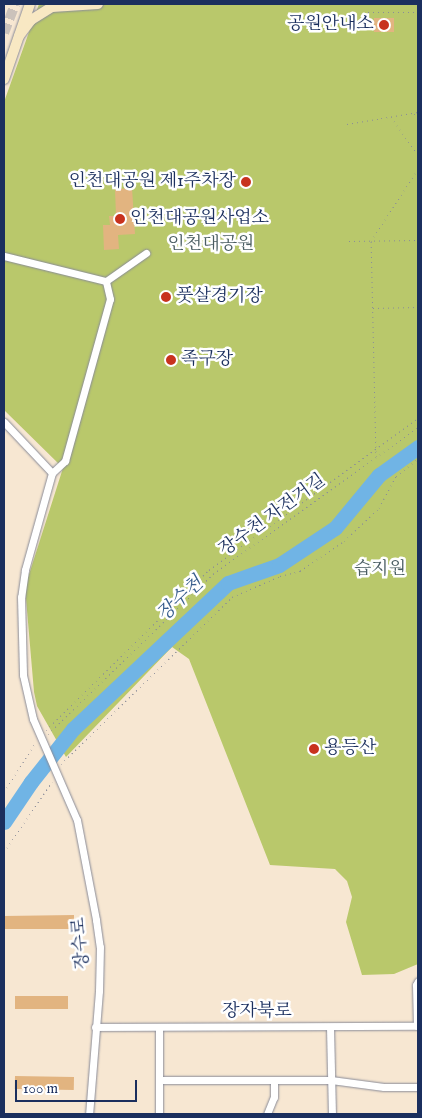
<!DOCTYPE html>
<html>
<head>
<meta charset="utf-8">
<style>
  body { margin:0 }
  #map { position:relative; width:422px; height:1118px; overflow:hidden; background:#f7e7d2; font-family:"IM FELL English","Noto Serif KR",serif }
  div>[style] { position:absolute }
  [style*='--x'] { left:calc(var(--x)*1px); top:calc(var(--y)*1px); width:calc(var(--w)*1px); rotate:calc(var(--a)*1deg) }
  .green>* { inset:0; background:#b9c86b }
  .river>* { height:15px; margin:-7.5px; padding:0 7.5px; transform-origin:7.5px; border-radius:7.5px; background:#70b4e5 }
  .building>* { inset:0; background:#e2b480; transform-origin:0 0 }
  .secondary-tunnel>* { height:10px; margin-top:-5px; transform-origin:0; background:repeating-linear-gradient(90deg,#cbc2bb 0 10px,transparent 0 15px) }
  .path>* { height:1px; margin-top:-0.5px; transform-origin:0; background:repeating-linear-gradient(90deg,#898b98 0 1px,transparent 0 5px) }
  .roads { filter:drop-shadow(0 0 1px #898b98) drop-shadow(0 0 1px #898b98) }
  .street>* { height:7px; margin:-3.5px; padding:0 3.5px; transform-origin:3.5px; border-radius:3.5px; background:#fff }
  .secondary>* { height:10px; margin:-5px; padding:0 5px; transform-origin:5px; border-radius:5px; background:#f8e8c3 }
  .dots>* { width:14px; height:14px; translate:-50% -50%; box-sizing:border-box; border:2px solid #fff; border-radius:50% }
  span { translate:-50% -50%; white-space:nowrap; text-align:center; line-height:1.15; -webkit-text-stroke:5px #fff; paint-order:stroke }
  .poi-label { font-size:18px; color:#1b2f5e }
  .right { translate:-100% -50%; text-align:right }
  .left { translate:0 -50%; text-align:left }
  .park-label { font-size:18px; color:#4a5d62 }
  .street-label { font-size:18px; color:#1b2f5e }
  .water-label { font-size:19px; color:#395e8d; font-style:italic }
  .frame { position:absolute; inset:0; border:5px solid #1b2f5e; pointer-events:none }
  .scale { position:absolute; left:15px; top:1080px; width:122px; height:22px; box-sizing:border-box; border:2px solid #1b2f5e; border-top:0; padding-left:6px; font-size:15px; line-height:18px; white-space:nowrap; color:#1b2f5e; -webkit-text-stroke:4px #fff; paint-order:stroke }
</style>
</head>
<body>
<div id="map">
  <div class="green">
    <i style="clip-path:polygon(39px 4px,418px 4px,418px 964px,394px 974px,362px 975px,346px 922px,352px 897px,347px 881px,335px 869px,270px 865px,189px 659px,172px 647px,66px 757px,37px 706px,34px 692px,25px 587px,63px 468px,4px 410px,4px 102px)"></i>
  </div>
  <div class="river">
    <i style="--x:4;--y:822;--w:48;--a:-56"></i>
    <i style="--x:31;--y:782;--w:68;--a:-51.6"></i>
    <i style="--x:73;--y:729;--w:213;--a:-43.3"></i>
    <i style="--x:228;--y:583;--w:54;--a:-19.4"></i>
    <i style="--x:279;--y:565;--w:67;--a:-33.5"></i>
    <i style="--x:335;--y:528;--w:69;--a:-50.3"></i>
    <i style="--x:379;--y:475;--w:48;--a:-35.7"></i>
  </div>
  <div class="building">
    <i style="left:374px;top:18px;width:20px;height:14px"></i>
    <i style="clip-path:polygon(132px 188px,135px 234px,118px 235px,119px 249px,104px 250px,103px 225px,110px 225px,109px 216px,116px 216px,115px 189px)"></i>
    <i style="clip-path:polygon(74px 915px,74px 929px,5px 929px,4px 927px,4px 916px)"></i>
    <i style="left:68px;top:996px;width:13px;height:53px;rotate:90deg"></i>
    <i style="left:15px;top:1076px;width:59px;height:13px;rotate:1deg"></i>
  </div>
  <div class="secondary-tunnel">
    <i style="--x:4;--y:33;--w:31;--a:-69"></i>
  </div>
  <div class="path">
    <i style="--x:368;--y:12;--w:50;--a:0"></i>
    <i style="--x:414;--y:114;--w:5;--a:37"></i>
    <i style="--x:391;--y:117;--w:47;--a:54.6"></i>
    <i style="--x:347;--y:124;--w:72;--a:-9.6"></i>
    <i style="--x:349;--y:241;--w:69;--a:-0.8"></i>
    <i style="--x:373;--y:308;--w:45;--a:-1.3"></i>
    <i style="--x:376;--y:457;--w:216;--a:-91.3"></i>
    <i style="--x:371;--y:241;--w:86;--a:-56.9"></i>
    <i style="--x:46;--y:730;--w:228;--a:-44.5"></i>
    <i style="--x:209;--y:570;--w:258;--a:-36"></i>
    <i style="--x:48;--y:734;--w:230;--a:-44.1"></i>
    <i style="--x:213;--y:574;--w:252;--a:-35.6"></i>
    <i style="--x:61;--y:764;--w:239;--a:-44.3"></i>
    <i style="--x:232;--y:597;--w:52;--a:-23.6"></i>
    <i style="--x:280;--y:576;--w:21;--a:-14"></i>
    <i style="--x:300;--y:571;--w:53;--a:-34.3"></i>
    <i style="--x:344;--y:541;--w:48;--a:-43.3"></i>
    <i style="--x:379;--y:508;--w:36;--a:-62"></i>
    <i style="--x:396;--y:476;--w:28;--a:-38"></i>
    <i style="--x:4;--y:792;--w:59;--a:-57.4"></i>
    <i style="--x:4;--y:852;--w:85;--a:-55.6"></i>
  </div>
  <div class="roads">
    <div class="street">
      <i style="--x:4;--y:256;--w:105;--a:13.8"></i>
      <i style="--x:106;--y:281;--w:49;--a:-35"></i>
      <i style="--x:4;--y:422;--w:70;--a:46.7"></i>
      <i style="--x:52;--y:473;--w:101;--a:105.6"></i>
      <i style="--x:25;--y:570;--w:27;--a:98"></i>
      <i style="--x:21;--y:597;--w:78;--a:88.5"></i>
      <i style="--x:23;--y:675;--w:45;--a:77.2"></i>
      <i style="--x:33;--y:719;--w:110;--a:66.5"></i>
      <i style="--x:77;--y:820;--w:102;--a:79.2"></i>
      <i style="--x:96;--y:920;--w:27;--a:82"></i>
      <i style="--x:100;--y:947;--w:44;--a:91.3"></i>
      <i style="--x:99;--y:991;--w:123;--a:94.6"></i>
      <i style="--x:52;--y:473;--w:18;--a:-43"></i>
      <i style="--x:65;--y:461;--w:168;--a:-74.5"></i>
      <i style="--x:110;--y:299;--w:18;--a:-103"></i>
      <i style="--x:417;--y:1026;--w:41;--a:-91.4"></i>
      <i style="--x:416;--y:985;--w:4;--a:-63"></i>
      <i style="--x:95;--y:1027;--w:323;--a:-0.2"></i>
      <i style="--x:330;--y:1027;--w:87;--a:88.7"></i>
      <i style="--x:159;--y:1080;--w:172;--a:0"></i>
      <i style="--x:331;--y:1080;--w:53;--a:7.5"></i>
      <i style="--x:384;--y:1087;--w:34;--a:0"></i>
      <i style="--x:159;--y:1114;--w:87;--a:-90"></i>
      <i style="--x:267;--y:1114;--w:18;--a:-68"></i>
      <i style="--x:274;--y:1097;--w:17;--a:-90"></i>
    </div>
    <div class="secondary">
      <i style="--x:19;--y:36;--w:20;--a:-53"></i>
      <i style="--x:31;--y:20;--w:25;--a:-32"></i>
      <i style="--x:52;--y:7;--w:46;--a:-3.7"></i>
      <i style="--x:4;--y:79;--w:79;--a:-70.9"></i>
    </div>
  </div>
  <div class="dots">
    <i style="left:384px;top:25px;background:#c8321e"></i>
    <i style="left:246px;top:182px;background:#c8321e"></i>
    <i style="left:120px;top:219px;background:#c8321e"></i>
    <i style="left:166px;top:297px;background:#c8321e"></i>
    <i style="left:171px;top:360px;background:#c8321e"></i>
    <i style="left:314px;top:749px;background:#c8321e"></i>
  </div>
  <div class="poi-label">
    <span class="right" style="left:374px;top:25px">공원안내소</span>
    <span class="right" style="left:236px;top:182px">인천대공원 제1주차장</span>
    <span class="left" style="left:130px;top:219px">인천대공원사업소</span>
    <span class="left" style="left:176px;top:297px">풋살경기장</span>
    <span class="left" style="left:181px;top:360px">족구장</span>
    <span class="left" style="left:324px;top:749px">용등산</span>
  </div>
  <div class="park-label">
    <span style="left:211px;top:245px">인천대공원</span>
    <span style="left:380px;top:570px">습지원</span>
  </div>
  <div class="street-label">
    <span style="left:273px;top:516px;rotate:-36deg">장수천 자전거길</span>
    <span style="left:82px;top:943px;rotate:-95deg">장수로</span>
    <span style="left:257px;top:1012px">장자북로</span>
  </div>
  <div class="water-label">
    <span style="left:181px;top:600px;rotate:-43deg">장수천</span>
  </div>
  <div class="frame"></div>
  <div class="scale">100 m</div>
</div>
</body>
</html>
